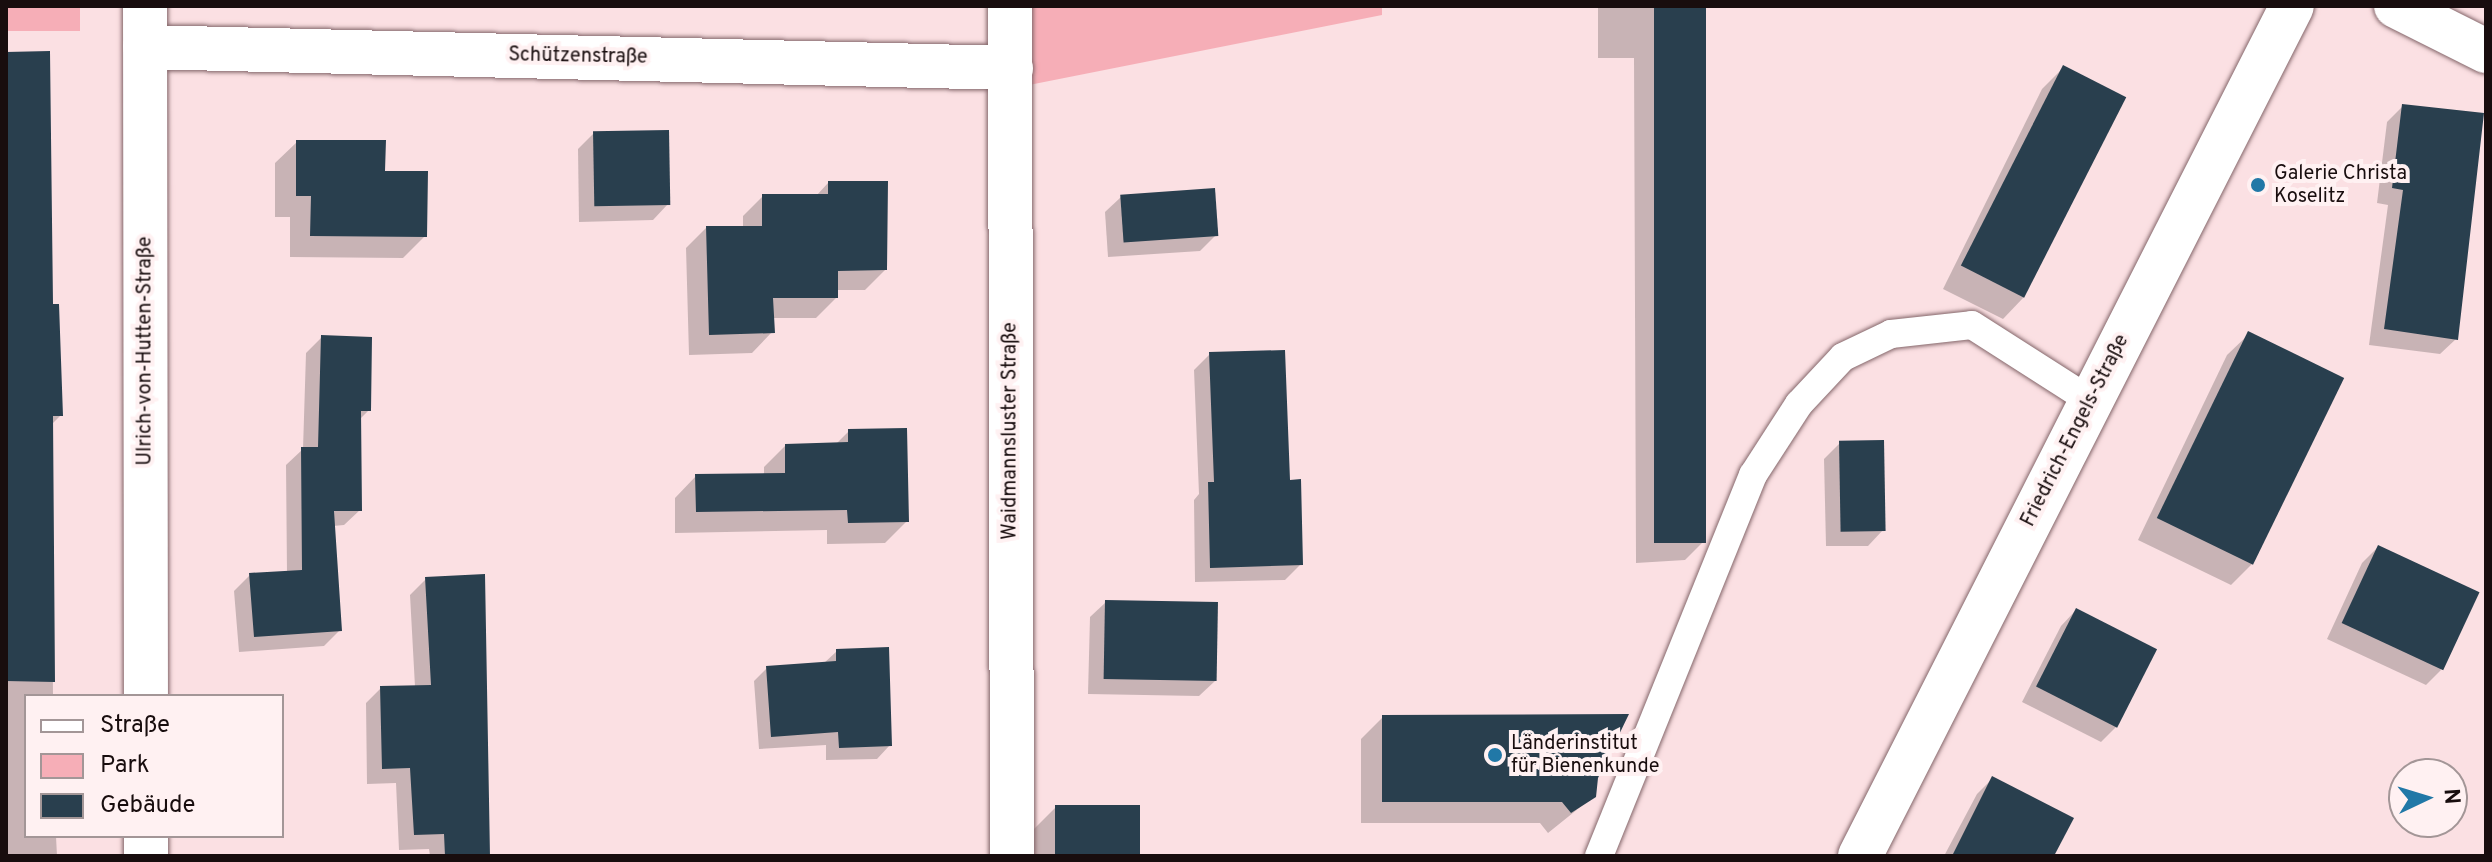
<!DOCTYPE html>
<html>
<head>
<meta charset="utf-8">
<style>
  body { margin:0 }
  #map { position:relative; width:2492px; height:862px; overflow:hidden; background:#fbe0e3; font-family:Overpass,sans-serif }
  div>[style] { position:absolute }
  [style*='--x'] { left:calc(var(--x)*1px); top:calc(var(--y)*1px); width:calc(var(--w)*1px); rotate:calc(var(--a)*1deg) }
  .green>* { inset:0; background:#f6aeb7; transform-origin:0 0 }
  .shadow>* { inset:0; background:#0003 }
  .building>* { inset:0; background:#293f4e; transform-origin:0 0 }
  .roads { filter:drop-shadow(0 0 2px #84666a) drop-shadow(0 0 2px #84666a) }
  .lane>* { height:28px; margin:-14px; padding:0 14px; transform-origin:14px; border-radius:14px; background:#fff }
  .street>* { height:44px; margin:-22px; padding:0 22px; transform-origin:22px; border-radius:22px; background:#fff }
  .dots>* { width:22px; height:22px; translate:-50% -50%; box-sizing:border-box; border:4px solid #fff1f2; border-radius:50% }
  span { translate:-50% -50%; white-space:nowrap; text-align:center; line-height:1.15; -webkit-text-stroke:8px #fff1f2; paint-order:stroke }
  .street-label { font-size:20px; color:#180d0e }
  .poi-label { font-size:20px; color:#180d0e }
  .left { translate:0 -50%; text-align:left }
  .frame { position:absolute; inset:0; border:8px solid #180d0e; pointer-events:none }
  .legend { position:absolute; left:24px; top:694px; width:260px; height:144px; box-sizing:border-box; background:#fff1f2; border:2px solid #a39697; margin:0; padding:10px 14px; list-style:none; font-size:24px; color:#180d0e }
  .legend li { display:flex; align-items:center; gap:16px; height:40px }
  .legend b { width:40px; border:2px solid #a39697 }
  .north { position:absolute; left:2388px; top:758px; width:80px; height:80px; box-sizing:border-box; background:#fff1f2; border:2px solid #a39697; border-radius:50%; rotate:86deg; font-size:22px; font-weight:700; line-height:32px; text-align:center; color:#180d0e }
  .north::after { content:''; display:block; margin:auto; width:28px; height:36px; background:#2178a7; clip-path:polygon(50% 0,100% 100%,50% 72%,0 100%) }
</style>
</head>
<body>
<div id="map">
  <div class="green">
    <i style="left:6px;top:6px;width:74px;height:25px"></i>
    <i style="clip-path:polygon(1029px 6px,1382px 6px,1382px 15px,1029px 85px)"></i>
  </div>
  <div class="shadow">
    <i style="clip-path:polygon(532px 6px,616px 6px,614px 8px)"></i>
    <i style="clip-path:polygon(1598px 6px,1704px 6px,1706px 539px,1685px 560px,1636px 563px,1634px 58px,1598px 58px)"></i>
    <i style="clip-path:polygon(6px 54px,51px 306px,61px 415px,51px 425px,53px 696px,26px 696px,26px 836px,56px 836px,57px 856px,6px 856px)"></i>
    <i style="clip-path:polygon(2063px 68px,2024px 297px,2003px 319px,1943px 289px,2042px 89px)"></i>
    <i style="clip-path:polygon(2403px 106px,2456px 339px,2440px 354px,2369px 345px,2388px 205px,2377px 203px,2387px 122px)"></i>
    <i style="clip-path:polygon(594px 133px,668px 204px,653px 220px,579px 222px,578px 149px)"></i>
    <i style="clip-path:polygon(297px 142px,383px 173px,425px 236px,403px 258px,290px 257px,290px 217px,275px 217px,275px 163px)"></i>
    <i style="clip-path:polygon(828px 183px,885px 270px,865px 290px,836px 290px,836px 298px,816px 318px,772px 318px,772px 332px,752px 353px,689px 355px,686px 248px,706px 228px,743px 228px,743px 216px,763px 196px,816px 196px)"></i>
    <i style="clip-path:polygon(1121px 197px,1216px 235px,1200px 251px,1108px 257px,1105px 212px)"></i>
    <i style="clip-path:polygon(2249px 334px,2341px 379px,2253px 563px,2231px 585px,2138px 540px,2227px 355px)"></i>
    <i style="clip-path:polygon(321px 338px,369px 410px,359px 420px,360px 510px,344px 525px,333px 526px,340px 630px,324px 646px,239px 652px,234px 591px,250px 575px,287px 573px,286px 465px,303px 449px,306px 353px)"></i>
    <i style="clip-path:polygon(1210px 354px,1288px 482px,1301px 564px,1285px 580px,1195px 582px,1194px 500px,1199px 494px,1194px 370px)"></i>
    <i style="clip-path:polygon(849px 431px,907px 521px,885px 543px,827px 544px,827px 530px,675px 533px,675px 498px,696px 476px,764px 475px,764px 467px,785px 446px,835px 445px)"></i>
    <i style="clip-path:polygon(1840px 443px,1883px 530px,1868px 546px,1826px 546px,1824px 459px)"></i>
    <i style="clip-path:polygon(2378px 547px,2441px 670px,2426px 685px,2327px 639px,2362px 563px)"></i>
    <i style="clip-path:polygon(426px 579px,489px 856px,430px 856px,429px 849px,399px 850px,396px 783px,367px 784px,366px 703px,381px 688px,415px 687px,410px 595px)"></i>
    <i style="clip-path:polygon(1106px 602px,1215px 681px,1199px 696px,1088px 694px,1090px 617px)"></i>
    <i style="clip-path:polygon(2076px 610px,2116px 727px,2101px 742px,2022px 702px,2061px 626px)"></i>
    <i style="clip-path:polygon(837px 651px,890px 745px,877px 759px,826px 760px,826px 745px,759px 749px,754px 681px,767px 668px,823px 664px)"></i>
    <i style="clip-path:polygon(1383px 717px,1596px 777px,1594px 796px,1548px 833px,1540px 823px,1361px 823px,1361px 739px)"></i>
    <i style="clip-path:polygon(1993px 778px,2051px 856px,1944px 856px,1977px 794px)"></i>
    <i style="clip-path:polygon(1056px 807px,1138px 856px,1034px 856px,1034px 829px)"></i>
  </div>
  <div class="building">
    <i style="left:1654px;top:6px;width:52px;height:537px"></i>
    <i style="clip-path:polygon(50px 51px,53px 304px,59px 304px,63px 416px,53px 416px,55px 682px,6px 681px,6px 52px)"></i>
    <i style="left:2063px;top:65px;width:71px;height:225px;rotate:27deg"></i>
    <i style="clip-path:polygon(2402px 104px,2484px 113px,2458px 340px,2384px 329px,2403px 190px,2392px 188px)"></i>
    <i style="left:669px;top:130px;width:75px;height:76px;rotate:89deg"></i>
    <i style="clip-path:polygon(296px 140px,386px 140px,385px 171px,428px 171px,427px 237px,310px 236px,311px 196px,296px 196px)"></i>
    <i style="clip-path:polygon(828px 181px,888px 181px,887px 270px,838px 271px,838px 298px,773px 298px,775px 333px,709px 335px,706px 226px,762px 226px,762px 194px,828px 194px)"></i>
    <i style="left:1215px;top:188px;width:48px;height:95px;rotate:86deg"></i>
    <i style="left:2248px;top:331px;width:107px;height:208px;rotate:26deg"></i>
    <i style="clip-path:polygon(321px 335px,372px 337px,371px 411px,361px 411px,362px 511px,334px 511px,342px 631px,254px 637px,249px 573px,302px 570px,301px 447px,318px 447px)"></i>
    <i style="clip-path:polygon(1285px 350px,1290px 480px,1301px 479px,1303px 565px,1210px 568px,1208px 482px,1214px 482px,1209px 352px)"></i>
    <i style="clip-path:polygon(907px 428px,909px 522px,848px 523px,847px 510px,696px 512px,695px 474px,785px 473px,785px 444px,848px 442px,848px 429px)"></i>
    <i style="left:1884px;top:440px;width:91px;height:45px;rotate:89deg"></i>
    <i style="left:2378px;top:545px;width:112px;height:86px;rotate:25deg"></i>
    <i style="clip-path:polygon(485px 574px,490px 856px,445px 856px,444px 834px,414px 835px,410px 768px,382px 769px,380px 686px,431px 685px,425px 577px)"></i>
    <i style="left:1105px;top:600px;width:113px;height:79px;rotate:1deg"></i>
    <i style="left:2076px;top:608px;width:91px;height:88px;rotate:27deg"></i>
    <i style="clip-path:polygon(889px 647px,892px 746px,839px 748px,838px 732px,771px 737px,766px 666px,836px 661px,836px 649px)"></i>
    <i style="clip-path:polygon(1629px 714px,1598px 778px,1596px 797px,1571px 813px,1562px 802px,1382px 802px,1382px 715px)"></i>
    <i style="clip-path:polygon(1992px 776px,2074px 818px,2054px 856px,1952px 856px)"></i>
    <i style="left:1055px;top:805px;width:85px;height:51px"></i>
  </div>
  <div class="roads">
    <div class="lane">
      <i style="--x:1599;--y:856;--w:411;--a:-68"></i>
      <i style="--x:1753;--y:475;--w:85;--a:-57.1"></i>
      <i style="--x:1799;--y:404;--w:64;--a:-46.9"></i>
      <i style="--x:1843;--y:357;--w:53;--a:-25.6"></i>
      <i style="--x:1891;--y:334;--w:81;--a:-6.3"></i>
      <i style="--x:1972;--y:325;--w:141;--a:32.6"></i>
    </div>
    <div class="street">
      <i style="--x:145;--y:6;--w:690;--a:89.92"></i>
      <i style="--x:1010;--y:6;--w:850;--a:89.87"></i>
      <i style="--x:2396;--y:6;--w:101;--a:26.6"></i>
      <i style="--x:145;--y:47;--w:866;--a:1.39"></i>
      <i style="--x:146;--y:836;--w:20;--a:90"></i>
      <i style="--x:1860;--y:856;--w:953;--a:-63.06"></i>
    </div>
  </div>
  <div class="dots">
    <i style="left:2258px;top:185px;background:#2178a7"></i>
    <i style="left:1495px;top:755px;background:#2178a7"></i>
  </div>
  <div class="street-label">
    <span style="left:578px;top:57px;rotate:1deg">Schützenstraße</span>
    <span style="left:146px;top:351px;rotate:-90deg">Ulrich-von-Hutten-Straße</span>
    <span style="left:1011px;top:431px;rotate:-90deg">Waidmannsluster Straße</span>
    <span style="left:2076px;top:431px;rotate:-63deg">Friedrich-Engels-Straße</span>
  </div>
  <div class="poi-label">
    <span class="left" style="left:2274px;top:186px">Galerie Christa<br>Koselitz</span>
    <span class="left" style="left:1511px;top:756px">Länderinstitut<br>für Bienenkunde</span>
  </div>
  <div class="frame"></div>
  <ul class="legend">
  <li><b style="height:10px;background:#fff"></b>Straße</li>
  <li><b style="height:22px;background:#f6aeb7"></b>Park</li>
  <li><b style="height:22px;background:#293f4e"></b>Gebäude</li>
  </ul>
  <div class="north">N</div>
</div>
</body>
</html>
